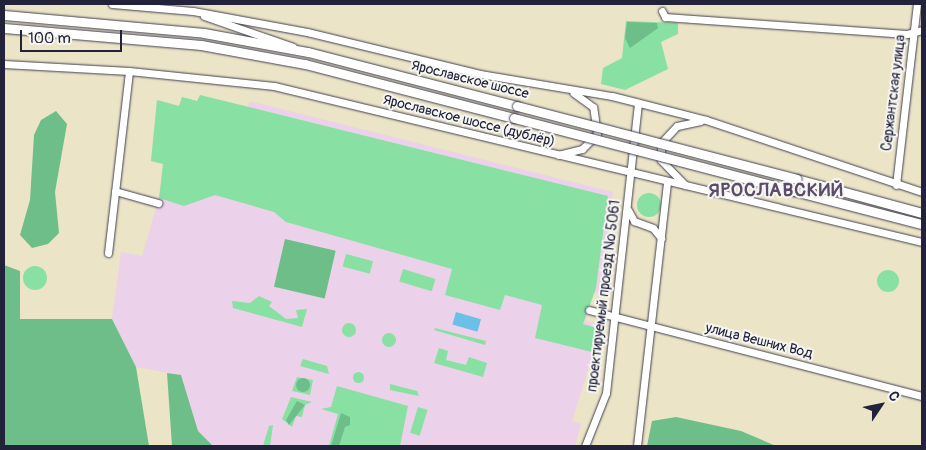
<!DOCTYPE html>
<html>
<head>
<meta charset="utf-8">
<style>
  body { margin:0 }
  #map { position:relative; width:926px; height:450px; overflow:hidden; background:#ebe4c7; font-family:Pangolin,sans-serif }
  div>[style] { position:absolute }
  [style*='--x'] { left:calc(var(--x)*1px); top:calc(var(--y)*1px); width:calc(var(--w)*1px); rotate:calc(var(--a)*1deg) }
  .built>* { inset:0; background:#ecd1ea }
  .green>* { inset:0; background:#88e0a3; transform-origin:0 0 }
  .round { border-radius:50% }
  .forest>* { inset:0; background:#6ebe89; transform-origin:0 0 }
  .water>* { inset:0; background:#6ac0e7; transform-origin:0 0 }
  .roads { filter:drop-shadow(0 0 1px #403f50) drop-shadow(0 0 1px #403f50) }
  .minor>* { height:7px; margin:-3.5px; padding:0 3.5px; transform-origin:3.5px; border-radius:3.5px; background:#fff }
  .major>* { height:9px; margin:-4.5px; padding:0 4.5px; transform-origin:4.5px; border-radius:4.5px; background:#fff }
  .bridges { filter:drop-shadow(0 0 1px #403f50) drop-shadow(0 0 1px #403f50) }
  .major-bridge>* { height:9px; margin:-4.5px; padding:0 4.5px; transform-origin:4.5px; border-radius:4.5px; background:#fff }
  span { translate:-50% -50%; white-space:nowrap; text-align:center; line-height:1.15; -webkit-text-stroke:4px #f6f6f2; paint-order:stroke }
  .street-label { font-size:14px; color:#22223b }
  .district-label { font-size:19px; color:#5a4c6a; font-weight:700; letter-spacing:1px }
  .frame { position:absolute; inset:0; border:5px solid #22223b; pointer-events:none }
  .north { position:absolute; left:856px; top:380px; width:50px; height:50px; -webkit-text-stroke:4px #f6f6f2; paint-order:stroke; rotate:56deg; font-size:14px; font-weight:700; line-height:20px; text-align:center; color:#22223b }
  .north::after { content:''; display:block; margin:auto; width:18px; height:22px; background:#22223b; clip-path:polygon(50% 0,100% 100%,50% 72%,0 100%) }
  .scale { position:absolute; left:20px; top:30px; width:102px; height:22px; box-sizing:border-box; border:2px solid #22223b; border-top:0; padding-left:6px; font-size:15px; line-height:18px; white-space:nowrap; color:#22223b; -webkit-text-stroke:4px #f6f6f2; paint-order:stroke }
</style>
</head>
<body>
<div id="map">
  <div class="built">
    <i style="clip-path:polygon(200px 95px,247px 107px,250px 101px,613px 192px,599px 292px,593px 294px,586px 321px,602px 325px,572px 421px,581px 424px,575px 446px,213px 446px,198px 432px,181px 375px,136px 367px,112px 319px,121px 252px,142px 256px,163px 184px,163px 164px,151px 161px,157px 100px,179px 106px,182px 97px,197px 101px)"></i>
  </div>
  <div class="green">
    <i style="clip-path:polygon(626px 21px,678px 23px,678px 34px,661px 42px,668px 69px,625px 90px,601px 84px,603px 68px,622px 58px)"></i>
    <i style="clip-path:polygon(200px 95px,608px 196px,596px 288px,583px 324px,597px 328px,592px 352px,535px 338px,542px 305px,505px 295px,500px 310px,445px 295px,452px 269px,286px 222px,274px 212px,215px 195px,184px 206px,159px 198px,163px 164px,151px 161px,157px 100px,179px 106px,182px 97px,197px 101px)"></i>
    <i class="round" style="left:637px;top:193px;width:24px;height:24px"></i>
    <i style="left:346px;top:254px;width:28px;height:13px;rotate:15deg"></i>
    <i class="round" style="left:23px;top:266px;width:24px;height:24px"></i>
    <i style="left:403px;top:269px;width:34px;height:13px;rotate:17deg"></i>
    <i class="round" style="left:877px;top:270px;width:22px;height:22px"></i>
    <i style="clip-path:polygon(259px 296px,272px 302px,269px 306px,286px 319px,298px 318px,296px 310px,307px 309px,302px 327px,233px 308px,232px 301px,250px 303px)"></i>
    <i class="round" style="left:342px;top:323px;width:14px;height:14px"></i>
    <i style="clip-path:polygon(435px 328px,486px 341px,485px 345px,434px 330px)"></i>
    <i class="round" style="left:382px;top:333px;width:14px;height:14px"></i>
    <i style="clip-path:polygon(439px 348px,448px 351px,446px 360px,466px 365px,469px 357px,487px 363px,483px 377px,434px 363px)"></i>
    <i style="clip-path:polygon(303px 359px,327px 366px,329px 374px,300px 366px)"></i>
    <i class="round" style="left:352.5px;top:371.5px;width:11px;height:11px"></i>
    <i style="clip-path:polygon(297px 377px,313px 380px,310px 395px,292px 391px)"></i>
    <i style="clip-path:polygon(390px 384px,417px 391px,419px 396px,390px 390px)"></i>
    <i style="clip-path:polygon(337px 386px,408px 406px,400px 446px,329px 446px,338px 414px,321px 409px,331px 407px)"></i>
    <i style="clip-path:polygon(291px 397px,312px 402px,305px 405px,302px 417px,296px 416px,292px 427px,282px 419px)"></i>
    <i style="left:418px;top:407px;width:10px;height:27px;rotate:17deg"></i>
    <i style="clip-path:polygon(273px 425px,270px 446px,263px 446px,269px 426px)"></i>
  </div>
  <div class="forest">
    <i style="clip-path:polygon(627px 22px,657px 23px,658px 28px,630px 48px,625px 38px)"></i>
    <i style="clip-path:polygon(56px 111px,67px 124px,55px 192px,59px 233px,48px 244px,32px 248px,20px 235px,30px 200px,34px 135px,41px 120px)"></i>
    <i style="left:285px;top:239px;width:52px;height:49px;rotate:13deg"></i>
    <i style="clip-path:polygon(4px 265px,20px 271px,20px 319px,112px 319px,136px 367px,149px 446px,4px 446px)"></i>
    <i style="clip-path:polygon(167px 373px,181px 375px,198px 431px,213px 446px,172px 446px)"></i>
    <i class="round" style="left:296px;top:378px;width:14px;height:14px"></i>
    <i style="clip-path:polygon(297px 401px,305px 405px,289px 425px,286px 420px)"></i>
    <i style="clip-path:polygon(341px 413px,350px 417px,350px 425px,345px 427px,339px 446px,331px 446px)"></i>
    <i style="clip-path:polygon(676px 417px,741px 431px,776px 446px,647px 446px,652px 421px)"></i>
  </div>
  <div class="water">
    <i style="left:456px;top:312px;width:26px;height:13px;rotate:16deg"></i>
  </div>
  <div class="roads">
    <div class="minor">
      <i style="--x:112;--y:4;--w:81;--a:4.9"></i>
      <i style="--x:193;--y:11;--w:116;--a:10.4"></i>
      <i style="--x:307;--y:32;--w:178;--a:13.6"></i>
      <i style="--x:480;--y:74;--w:134;--a:9.5"></i>
      <i style="--x:612;--y:96;--w:97;--a:14.3"></i>
      <i style="--x:706;--y:120;--w:228;--a:18.4"></i>
      <i style="--x:662;--y:11;--w:7;--a:63"></i>
      <i style="--x:665;--y:17;--w:42;--a:4.1"></i>
      <i style="--x:707;--y:20;--w:200;--a:4"></i>
      <i style="--x:907;--y:34;--w:16;--a:-15"></i>
      <i style="--x:204;--y:16;--w:94;--a:19.2"></i>
      <i style="--x:4;--y:64;--w:125;--a:3.2"></i>
      <i style="--x:129;--y:71;--w:146;--a:5.9"></i>
      <i style="--x:274;--y:86;--w:667;--a:13.54"></i>
      <i style="--x:558;--y:155;--w:25;--a:-14"></i>
      <i style="--x:582;--y:149;--w:21;--a:-45"></i>
      <i style="--x:597;--y:134;--w:27;--a:-98"></i>
      <i style="--x:593;--y:107;--w:24;--a:-144"></i>
      <i style="--x:685;--y:185;--w:35;--a:-134"></i>
      <i style="--x:661;--y:160;--w:17;--a:-90"></i>
      <i style="--x:661;--y:143;--w:23;--a:-47"></i>
      <i style="--x:677;--y:126;--w:24;--a:-12"></i>
      <i style="--x:896;--y:185;--w:182;--a:-83.4"></i>
      <i style="--x:115;--y:191;--w:45;--a:15.6"></i>
      <i style="--x:628;--y:210;--w:13;--a:61"></i>
      <i style="--x:634;--y:221;--w:20;--a:20"></i>
      <i style="--x:653;--y:228;--w:13;--a:51"></i>
      <i style="--x:108;--y:253;--w:183;--a:-83.4"></i>
      <i style="--x:589;--y:310;--w:344;--a:14.5"></i>
      <i style="--x:585;--y:446;--w:57;--a:-68.4"></i>
      <i style="--x:606;--y:393;--w:292;--a:-83.7"></i>
      <i style="--x:637;--y:446;--w:266;--a:-83.5"></i>
    </div>
    <div class="major">
      <i style="--x:4;--y:15;--w:201;--a:5.1"></i>
      <i style="--x:204;--y:33;--w:106;--a:10.4"></i>
      <i style="--x:308;--y:52;--w:216;--a:14.5"></i>
      <i style="--x:4;--y:28;--w:198;--a:4.9"></i>
      <i style="--x:201;--y:45;--w:106;--a:10.4"></i>
      <i style="--x:305;--y:64;--w:216;--a:14.5"></i>
      <i style="--x:797;--y:179;--w:130;--a:15.2"></i>
      <i style="--x:794;--y:191;--w:132;--a:14.5"></i>
    </div>
  </div>
  <div class="bridges">
    <div class="major-bridge">
      <i style="--x:517;--y:106;--w:289;--a:14.6"></i>
      <i style="--x:514;--y:118;--w:289;--a:14.6"></i>
    </div>
  </div>
  <div class="street-label">
    <span style="left:470px;top:80px;rotate:14deg">Ярославское шоссе</span>
    <span style="left:894px;top:93px;rotate:-83deg">Сержантская улица</span>
    <span style="left:469px;top:121px;rotate:14deg">Ярославское шоссе (дублёр)</span>
    <span style="left:604px;top:296px;rotate:-83deg">проектируемый проезд № 5061</span>
    <span style="left:759px;top:341px;rotate:14deg">улица Вешних Вод</span>
  </div>
  <div class="district-label">
    <span style="left:776px;top:191px">ЯРОСЛАВСКИЙ</span>
  </div>
  <div class="frame"></div>
  <div class="north">С</div>
  <div class="scale">100 m</div>
</div>
</body>
</html>
